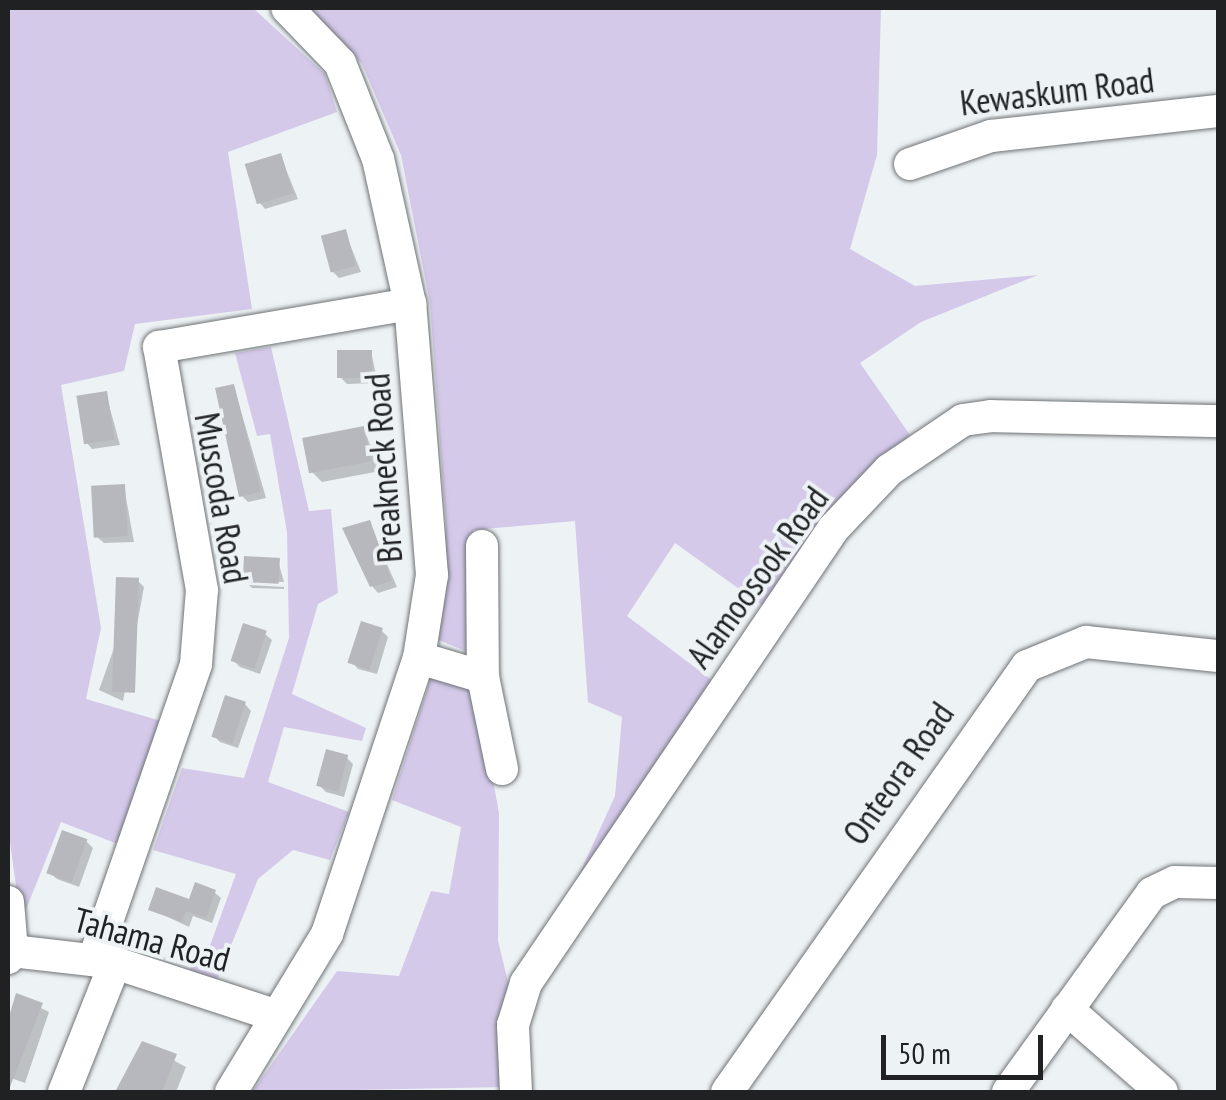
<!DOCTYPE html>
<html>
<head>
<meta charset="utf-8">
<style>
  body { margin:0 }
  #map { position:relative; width:1226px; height:1100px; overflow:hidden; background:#edf2f5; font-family:"PT Sans Narrow",sans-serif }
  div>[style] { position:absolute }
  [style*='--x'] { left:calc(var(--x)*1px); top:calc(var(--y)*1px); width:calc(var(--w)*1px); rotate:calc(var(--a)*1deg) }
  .green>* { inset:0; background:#d5c9ea }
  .shadow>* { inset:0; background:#0003 }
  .building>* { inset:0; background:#b6b8bd; transform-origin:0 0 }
  .roads { filter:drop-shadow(0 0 2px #6f7376) drop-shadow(0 0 2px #6f7376) }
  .minor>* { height:32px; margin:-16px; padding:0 16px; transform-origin:16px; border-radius:16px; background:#fff }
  span { translate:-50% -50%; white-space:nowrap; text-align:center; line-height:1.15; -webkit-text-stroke:8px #edf2f5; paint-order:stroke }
  .street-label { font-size:35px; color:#1f2122 }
  .frame { position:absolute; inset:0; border:10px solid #1f2122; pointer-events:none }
  .scale { position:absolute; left:881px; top:1035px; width:162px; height:45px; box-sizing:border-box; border:5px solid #1f2122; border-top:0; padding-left:12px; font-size:30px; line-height:35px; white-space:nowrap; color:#1f2122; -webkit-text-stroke:8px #edf2f5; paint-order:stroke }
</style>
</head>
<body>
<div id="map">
  <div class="green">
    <i style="clip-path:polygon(8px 8px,253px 8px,325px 74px,337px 112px,228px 152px,252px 309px,135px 324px,124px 371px,61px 385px,101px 628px,86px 699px,168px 723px,123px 846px,61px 822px,21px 922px,8px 828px)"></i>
    <i style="clip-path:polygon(310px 8px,881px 8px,877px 155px,850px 249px,915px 286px,1038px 275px,921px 322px,860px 363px,910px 435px,767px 609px,675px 543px,627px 616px,713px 681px,568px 899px,615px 796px,622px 717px,588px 702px,575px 521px,473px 530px,473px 654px,436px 639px,446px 525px,430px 303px,401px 155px,362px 64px)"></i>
    <i style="clip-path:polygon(271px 347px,309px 511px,331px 509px,338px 593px,318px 604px,292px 694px,366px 728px,362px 741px,284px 727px,268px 782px,349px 812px,330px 860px,293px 850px,258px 879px,217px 980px,189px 975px,192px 956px,208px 951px,236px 874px,153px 850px,182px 768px,244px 778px,289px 638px,287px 532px,270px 434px,257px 436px,235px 353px)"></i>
    <i style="clip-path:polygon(431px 677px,476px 688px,499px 813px,498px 941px,510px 990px,505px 1087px,252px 1092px,337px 971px,399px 976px,431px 891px,449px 894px,461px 827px,392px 800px)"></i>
  </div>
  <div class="shadow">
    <i style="clip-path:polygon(280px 155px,298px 199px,265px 209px,259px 202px)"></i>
    <i style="clip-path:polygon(345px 232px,361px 272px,339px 278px,332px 271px)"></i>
    <i style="clip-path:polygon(371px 352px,378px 383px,347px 384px,340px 377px)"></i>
    <i style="clip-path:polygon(234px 387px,266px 498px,248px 502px,241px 495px)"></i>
    <i style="clip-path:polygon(106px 394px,120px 445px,92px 449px,86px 442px)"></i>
    <i style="clip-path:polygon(364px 429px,380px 471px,322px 482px,311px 471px)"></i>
    <i style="clip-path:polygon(124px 487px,134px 542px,104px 543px,97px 537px)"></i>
    <i style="clip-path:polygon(369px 523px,397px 587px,378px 593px,372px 586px)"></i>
    <i style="clip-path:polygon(278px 561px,284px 582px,245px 581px)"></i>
    <i style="clip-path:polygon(138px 581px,144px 587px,123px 701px,99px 690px)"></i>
    <i style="clip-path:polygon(249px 585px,284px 587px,284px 589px,252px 588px)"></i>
    <i style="clip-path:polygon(381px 630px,388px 637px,377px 674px,358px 669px,352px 662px)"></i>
    <i style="clip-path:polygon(265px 634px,272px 640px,260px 674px,240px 667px,233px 660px)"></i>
    <i style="clip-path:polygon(245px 704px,251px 711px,238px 748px,220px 742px,213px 735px)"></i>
    <i style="clip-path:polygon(346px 757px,353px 764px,344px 797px,326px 792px,319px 785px)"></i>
    <i style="clip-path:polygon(86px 841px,93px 848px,79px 887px,57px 879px,50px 873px)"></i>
    <i style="clip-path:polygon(214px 892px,221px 898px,212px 923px,193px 916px,189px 927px,151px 909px)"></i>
    <i style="clip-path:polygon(18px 997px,49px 1012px,25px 1083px,8px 1077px)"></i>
    <i style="clip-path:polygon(143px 1044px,186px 1067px,176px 1092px,120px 1092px)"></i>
  </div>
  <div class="building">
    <i style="left:281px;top:153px;width:42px;height:38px;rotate:73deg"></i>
    <i style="left:346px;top:229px;width:38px;height:26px;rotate:75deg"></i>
    <i style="left:337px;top:350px;width:35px;height:28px"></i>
    <i style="clip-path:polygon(234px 384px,261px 492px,239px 497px,215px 388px)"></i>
    <i style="left:107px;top:391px;width:49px;height:31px;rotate:81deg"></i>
    <i style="left:364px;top:426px;width:36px;height:63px;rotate:79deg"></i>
    <i style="left:125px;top:484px;width:52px;height:34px;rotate:87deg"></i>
    <i style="clip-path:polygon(370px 520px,392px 581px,370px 587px,342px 528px)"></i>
    <i style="left:244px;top:556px;width:36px;height:26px;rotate:3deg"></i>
    <i style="left:116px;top:577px;width:23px;height:115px;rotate:2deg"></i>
    <i style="left:361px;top:621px;width:23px;height:44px;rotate:18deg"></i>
    <i style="left:243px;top:623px;width:25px;height:40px;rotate:18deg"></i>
    <i style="left:225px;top:695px;width:22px;height:44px;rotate:18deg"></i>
    <i style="left:326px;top:749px;width:23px;height:38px;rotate:15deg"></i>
    <i style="left:62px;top:830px;width:27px;height:46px;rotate:20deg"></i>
    <i style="clip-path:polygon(195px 882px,216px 890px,206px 918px,186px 911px,182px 922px,148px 910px,156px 887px,189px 899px)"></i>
    <i style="clip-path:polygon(16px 993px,43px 1003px,8px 1092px,8px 1020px)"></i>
    <i style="clip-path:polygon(142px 1041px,177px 1054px,162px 1092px,115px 1092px)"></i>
  </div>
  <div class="roads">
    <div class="minor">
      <i style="--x:910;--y:164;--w:86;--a:-19.1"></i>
      <i style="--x:991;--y:136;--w:228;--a:-6.3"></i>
      <i style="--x:482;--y:546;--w:131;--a:89.6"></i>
      <i style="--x:483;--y:677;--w:94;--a:78.3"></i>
      <i style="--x:419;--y:658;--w:67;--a:16.5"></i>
      <i style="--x:8;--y:902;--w:49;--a:85.3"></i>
      <i style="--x:8;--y:958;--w:8;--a:-60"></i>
      <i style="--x:12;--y:951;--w:104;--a:6.6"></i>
      <i style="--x:115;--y:963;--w:170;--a:18.1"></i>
      <i style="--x:94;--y:959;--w:312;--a:-70.9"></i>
      <i style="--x:196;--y:664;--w:74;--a:-85.4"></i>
      <i style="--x:202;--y:590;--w:247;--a:-100"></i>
      <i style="--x:159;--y:347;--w:255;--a:-9.7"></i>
      <i style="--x:1067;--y:1009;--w:126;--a:41.1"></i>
      <i style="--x:64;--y:1092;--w:139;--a:-68.4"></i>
      <i style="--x:231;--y:1092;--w:185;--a:-58.7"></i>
      <i style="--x:327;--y:934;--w:291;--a:-71.6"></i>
      <i style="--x:419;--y:658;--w:84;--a:-81.1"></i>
      <i style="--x:432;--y:575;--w:272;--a:-94.6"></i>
      <i style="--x:410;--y:304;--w:148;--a:-102.4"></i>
      <i style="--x:378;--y:159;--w:103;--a:-111.6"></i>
      <i style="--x:340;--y:63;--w:76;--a:-133.9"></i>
      <i style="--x:516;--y:1092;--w:67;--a:-92.6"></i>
      <i style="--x:513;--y:1025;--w:44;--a:-72.8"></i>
      <i style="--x:526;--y:983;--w:549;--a:-55.91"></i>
      <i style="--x:834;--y:528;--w:80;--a:-46.5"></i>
      <i style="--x:889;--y:470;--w:89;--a:-34"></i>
      <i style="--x:963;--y:420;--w:28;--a:-8"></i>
      <i style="--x:991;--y:416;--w:227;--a:1.3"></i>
      <i style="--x:727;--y:1092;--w:521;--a:-54.85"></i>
      <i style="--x:1027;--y:666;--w:64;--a:-22.1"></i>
      <i style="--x:1086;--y:642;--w:133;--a:6.1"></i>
      <i style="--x:1008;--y:1092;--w:246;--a:-54.1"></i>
      <i style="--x:1152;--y:893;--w:25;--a:-26"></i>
      <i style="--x:1175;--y:882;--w:43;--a:1.3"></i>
    </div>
  </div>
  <div class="street-label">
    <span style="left:1057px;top:91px;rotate:-7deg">Kewaskum Road</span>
    <span style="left:383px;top:468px;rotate:-94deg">Breakneck Road</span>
    <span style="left:222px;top:498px;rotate:80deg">Muscoda Road</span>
    <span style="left:757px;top:577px;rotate:-54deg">Alamoosook Road</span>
    <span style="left:898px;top:773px;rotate:-55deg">Onteora Road</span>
    <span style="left:152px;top:939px;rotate:15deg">Tahama Road</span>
  </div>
  <div class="frame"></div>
  <div class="scale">50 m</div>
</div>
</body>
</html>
